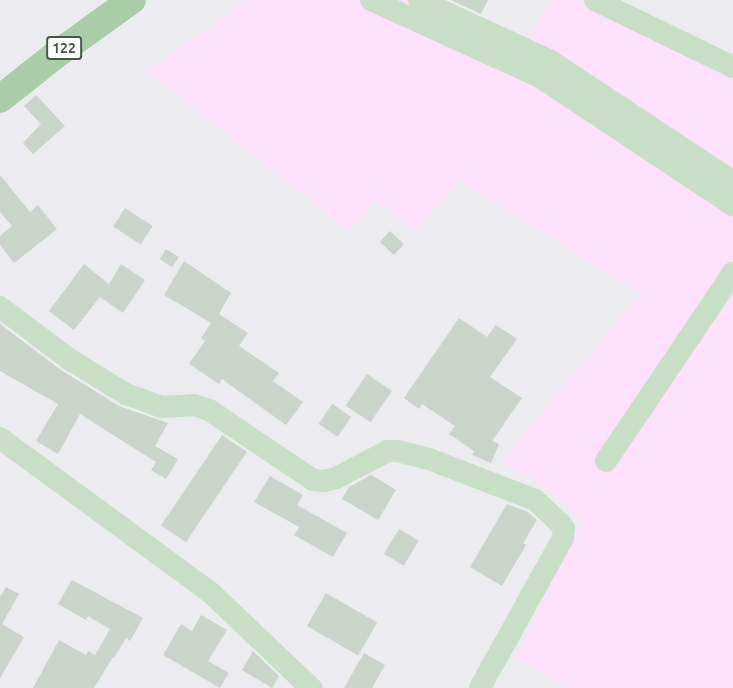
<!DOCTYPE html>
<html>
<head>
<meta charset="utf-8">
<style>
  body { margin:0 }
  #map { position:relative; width:733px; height:688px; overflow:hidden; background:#ecebef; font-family:Ubuntu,sans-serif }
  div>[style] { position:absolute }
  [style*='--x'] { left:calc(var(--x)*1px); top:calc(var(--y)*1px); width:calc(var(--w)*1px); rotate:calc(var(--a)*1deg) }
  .commercial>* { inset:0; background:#fde0f9 }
  .building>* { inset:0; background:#cad4cb; transform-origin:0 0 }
  .minor>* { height:22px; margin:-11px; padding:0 11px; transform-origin:11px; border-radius:11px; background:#c9dec7 }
  .major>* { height:28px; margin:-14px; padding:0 14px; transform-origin:14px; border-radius:14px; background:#a9cea7 }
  span { translate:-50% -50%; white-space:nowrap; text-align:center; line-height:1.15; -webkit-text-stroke:6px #fff; paint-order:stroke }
  .shield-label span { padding:2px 4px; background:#fff; border:2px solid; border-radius:4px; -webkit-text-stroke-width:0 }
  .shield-label { font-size:14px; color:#445a42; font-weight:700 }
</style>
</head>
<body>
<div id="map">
  <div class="commercial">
    <i style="clip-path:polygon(245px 0,439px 0,528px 42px,550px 0,575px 0,733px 80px,733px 688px,567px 688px,516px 657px,581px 520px,531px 477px,500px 463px,640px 293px,458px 180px,416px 231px,376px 201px,348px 230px,148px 72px)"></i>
  </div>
  <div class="building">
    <i style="clip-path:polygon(451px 0,488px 0,481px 14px)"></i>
    <i style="clip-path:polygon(36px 95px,65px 126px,33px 154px,23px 143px,41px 124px,24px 106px)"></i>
    <i style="clip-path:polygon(0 175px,30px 212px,38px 205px,57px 229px,14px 263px,0 245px,0 236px,12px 226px,0 212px)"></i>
    <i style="left:125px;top:208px;width:33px;height:22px;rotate:33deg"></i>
    <i style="left:390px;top:231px;width:19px;height:15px;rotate:43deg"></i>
    <i style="left:166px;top:249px;width:15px;height:12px;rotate:32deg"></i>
    <i style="clip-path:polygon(184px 261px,231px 293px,219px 314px,248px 333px,239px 346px,279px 373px,273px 381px,303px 402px,286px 425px,222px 379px,219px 384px,189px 364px,205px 341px,201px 338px,211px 323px,164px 295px)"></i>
    <i style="clip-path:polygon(84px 264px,109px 284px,121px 264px,145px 280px,123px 313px,100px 297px,74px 330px,49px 311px)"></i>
    <i style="clip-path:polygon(459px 318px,487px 337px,496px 325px,517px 339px,490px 377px,522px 398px,492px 441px,499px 444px,491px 463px,472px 455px,474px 451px,449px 434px,455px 426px,422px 404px,419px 409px,404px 398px)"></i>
    <i style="clip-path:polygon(0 324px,61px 370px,119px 406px,168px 423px,155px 446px,178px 459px,166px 479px,151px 470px,156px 462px,80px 414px,58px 454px,36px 441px,58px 404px,0 371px)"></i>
    <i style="left:367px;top:374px;width:30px;height:38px;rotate:34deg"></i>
    <i style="left:332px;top:404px;width:23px;height:24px;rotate:34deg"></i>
    <i style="left:222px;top:435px;width:30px;height:109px;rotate:34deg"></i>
    <i style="clip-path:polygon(371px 475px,396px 490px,378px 520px,342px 499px,349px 487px)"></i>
    <i style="clip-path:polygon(270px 476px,303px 495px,297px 505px,347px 533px,333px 557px,294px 535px,299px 527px,254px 502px)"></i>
    <i style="clip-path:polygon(507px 504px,528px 512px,537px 520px,523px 543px,526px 545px,502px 586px,470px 567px)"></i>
    <i style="left:399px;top:529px;width:23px;height:29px;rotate:31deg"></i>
    <i style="clip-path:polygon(72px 580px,143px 618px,130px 641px,126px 638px,114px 658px,113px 657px,94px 688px,33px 688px,59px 640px,86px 655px,88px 651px,95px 655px,110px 629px,88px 616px,86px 620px,58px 604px)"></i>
    <i style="clip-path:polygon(6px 587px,19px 594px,2px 624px,24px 637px,0 678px,0 597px)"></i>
    <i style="left:326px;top:593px;width:59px;height:38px;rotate:30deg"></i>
    <i style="clip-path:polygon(201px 615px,227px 630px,208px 661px,229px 673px,220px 688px,163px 655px,181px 624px,192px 631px)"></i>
    <i style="clip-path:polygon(253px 651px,279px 676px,272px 688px,242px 670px)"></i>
    <i style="clip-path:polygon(364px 653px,385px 665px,372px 688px,344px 688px)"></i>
  </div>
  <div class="minor">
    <i style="--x:371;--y:0;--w:186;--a:24.5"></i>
    <i style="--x:540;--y:77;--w:232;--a:33.6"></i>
    <i style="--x:419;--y:0;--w:143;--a:24.8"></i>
    <i style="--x:549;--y:60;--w:221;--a:33.5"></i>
    <i style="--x:595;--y:0;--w:153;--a:25.9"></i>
    <i style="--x:0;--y:307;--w:86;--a:37"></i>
    <i style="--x:69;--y:359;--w:67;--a:31.6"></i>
    <i style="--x:126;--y:394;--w:37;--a:20"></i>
    <i style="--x:161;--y:407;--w:33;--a:-3"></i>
    <i style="--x:194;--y:405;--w:16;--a:18"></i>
    <i style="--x:209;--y:410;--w:125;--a:33.9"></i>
    <i style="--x:313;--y:480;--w:11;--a:5"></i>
    <i style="--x:324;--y:481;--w:12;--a:-14"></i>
    <i style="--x:336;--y:478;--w:59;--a:-27.4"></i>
    <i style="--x:388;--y:451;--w:9;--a:0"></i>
    <i style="--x:397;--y:451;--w:33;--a:14"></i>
    <i style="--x:429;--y:459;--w:114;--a:21.1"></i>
    <i style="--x:535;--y:500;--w:34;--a:43"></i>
    <i style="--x:560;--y:523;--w:7;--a:56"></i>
    <i style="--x:564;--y:529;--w:9;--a:96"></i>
    <i style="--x:563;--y:538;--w:171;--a:119"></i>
    <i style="--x:0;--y:438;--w:263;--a:36.3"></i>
    <i style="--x:212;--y:594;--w:137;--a:43.5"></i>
    <i style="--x:606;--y:461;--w:227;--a:-56"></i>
  </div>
  <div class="major">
    <i style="--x:0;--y:99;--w:69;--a:-38.5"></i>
    <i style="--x:54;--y:56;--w:96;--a:-35.7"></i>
  </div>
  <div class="shield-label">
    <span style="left:64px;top:48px">122</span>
  </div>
</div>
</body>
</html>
